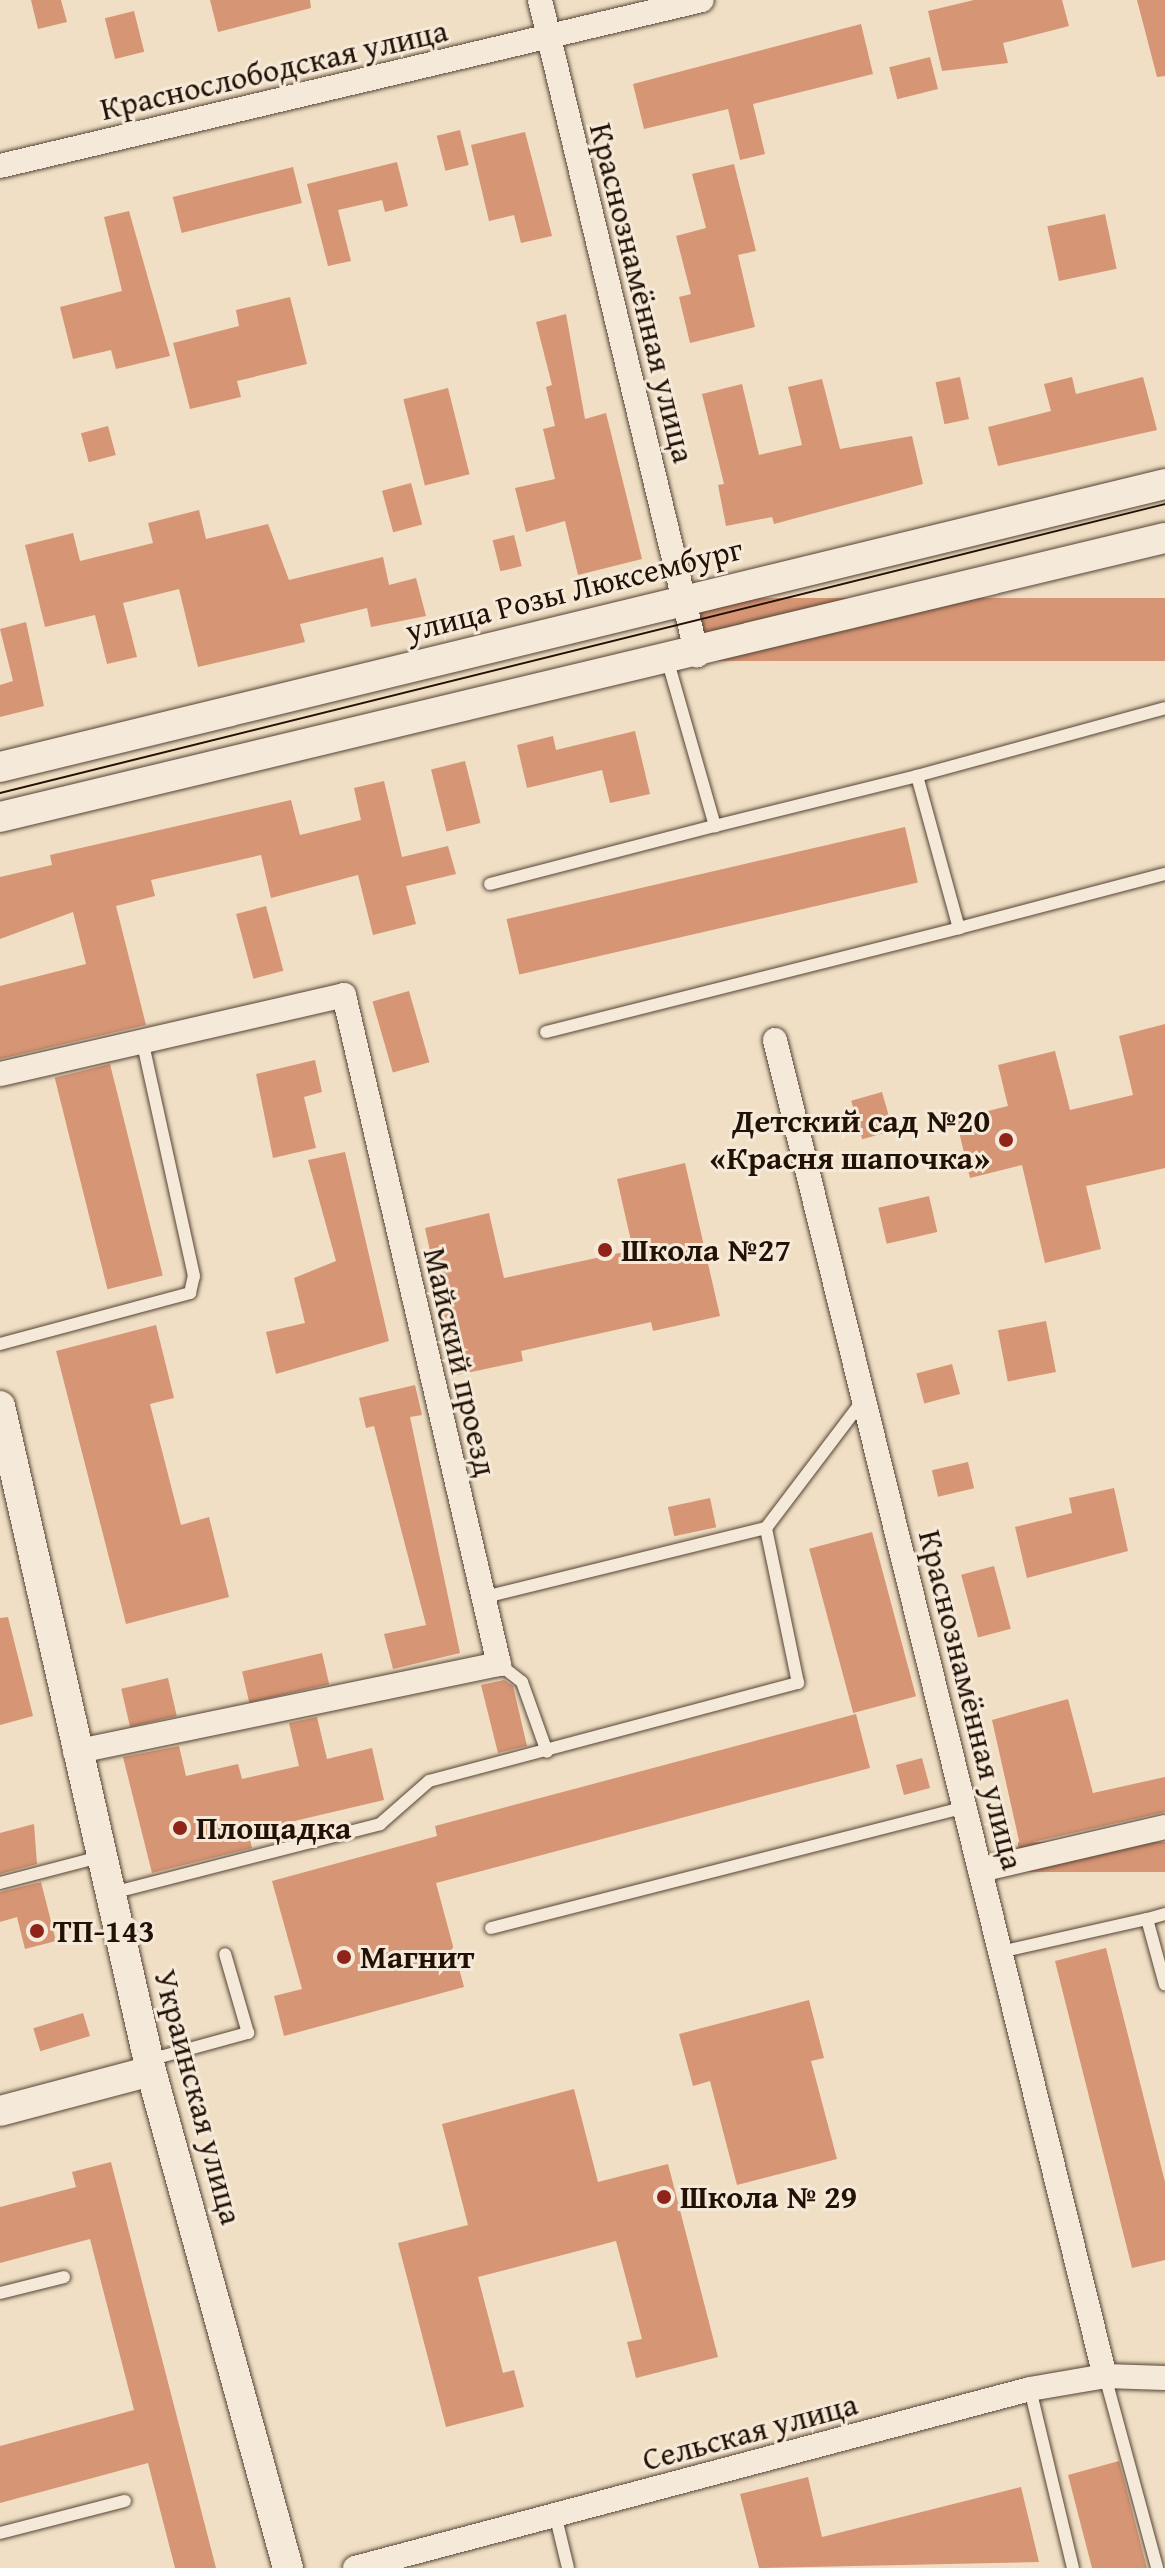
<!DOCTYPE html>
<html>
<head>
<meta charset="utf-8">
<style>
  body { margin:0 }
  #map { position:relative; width:1165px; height:2568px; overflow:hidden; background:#f0dfc4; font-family:"Gentium Book Plus",serif }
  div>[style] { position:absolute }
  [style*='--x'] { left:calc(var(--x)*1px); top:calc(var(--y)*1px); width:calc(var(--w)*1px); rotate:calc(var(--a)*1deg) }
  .building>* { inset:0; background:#d69574; transform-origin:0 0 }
  .roads { filter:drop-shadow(0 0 2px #564436) drop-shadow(0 0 2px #564436) }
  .service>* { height:12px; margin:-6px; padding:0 6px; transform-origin:6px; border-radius:6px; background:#f5ead9 }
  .minor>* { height:24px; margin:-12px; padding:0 12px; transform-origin:12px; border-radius:12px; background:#f5ead9 }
  .tertiary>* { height:30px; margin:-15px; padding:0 15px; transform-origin:15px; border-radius:15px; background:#f5ead9 }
  .tram>* { height:2px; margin:-1px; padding:0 1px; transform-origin:1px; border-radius:1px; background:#231106 }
  .dots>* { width:22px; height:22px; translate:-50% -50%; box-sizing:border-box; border:4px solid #f5ead9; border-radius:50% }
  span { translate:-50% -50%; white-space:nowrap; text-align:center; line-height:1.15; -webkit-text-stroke:6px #f5ead9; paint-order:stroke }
  .street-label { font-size:32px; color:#231106 }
  .poi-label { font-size:32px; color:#231106; font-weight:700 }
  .right { translate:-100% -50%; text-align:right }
  .left { translate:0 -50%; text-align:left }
</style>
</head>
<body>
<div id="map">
  <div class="building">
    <i style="clip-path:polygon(31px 0,61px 0,67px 22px,38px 29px)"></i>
    <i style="clip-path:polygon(210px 0,310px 0,311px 8px,218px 32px)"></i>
    <i style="clip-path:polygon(974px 0,1062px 0,1069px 26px,1003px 43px,1008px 63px,942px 71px,928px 11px)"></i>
    <i style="clip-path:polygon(1137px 0,1165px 0,1165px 76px,1157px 77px)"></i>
    <i style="left:134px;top:11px;width:42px;height:30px;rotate:76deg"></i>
    <i style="clip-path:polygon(861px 24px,873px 74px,753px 104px,765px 154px,740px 160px,728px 109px,644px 129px,633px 84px)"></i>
    <i style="left:930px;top:57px;width:33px;height:42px;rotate:76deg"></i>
    <i style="left:460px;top:130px;width:36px;height:24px;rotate:76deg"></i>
    <i style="clip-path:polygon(525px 132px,552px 236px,521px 243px,514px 215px,489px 221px,471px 145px)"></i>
    <i style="clip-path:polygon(397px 162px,408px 206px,385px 212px,382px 200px,338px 210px,351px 261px,328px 266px,307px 184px)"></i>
    <i style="clip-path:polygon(734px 164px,756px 251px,738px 255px,755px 327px,690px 343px,679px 297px,691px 294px,676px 236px,706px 228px,692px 174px)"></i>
    <i style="left:293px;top:167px;width:37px;height:124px;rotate:76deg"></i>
    <i style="clip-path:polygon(129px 211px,170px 356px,116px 369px,111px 350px,73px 359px,60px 307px,122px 291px,104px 217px)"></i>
    <i style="left:1105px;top:214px;width:56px;height:59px;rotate:78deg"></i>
    <i style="clip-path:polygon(290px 297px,307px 364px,237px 381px,241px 397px,190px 409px,173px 343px,239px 326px,236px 310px)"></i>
    <i style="clip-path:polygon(566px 314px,585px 419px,606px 413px,642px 559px,578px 575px,565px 521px,526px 532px,515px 488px,555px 479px,543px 429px,555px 426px,546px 387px,552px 385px,536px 322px)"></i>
    <i style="left:960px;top:377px;width:43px;height:25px;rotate:78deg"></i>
    <i style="clip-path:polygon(1072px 377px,1076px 394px,1143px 377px,1157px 430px,998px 466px,988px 427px,1051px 411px,1044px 384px)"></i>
    <i style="clip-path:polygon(822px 379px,840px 449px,912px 436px,923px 484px,774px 524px,772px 517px,726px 526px,718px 485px,724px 484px,702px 394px,742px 384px,759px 455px,802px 445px,788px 387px)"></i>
    <i style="left:448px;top:388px;width:89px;height:46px;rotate:76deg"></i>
    <i style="left:108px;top:426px;width:30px;height:28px;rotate:75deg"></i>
    <i style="left:411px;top:483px;width:43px;height:30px;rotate:75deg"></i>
    <i style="clip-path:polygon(199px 510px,206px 539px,268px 524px,289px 580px,383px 557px,389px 585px,416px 578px,426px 616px,371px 627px,367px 608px,300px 624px,305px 642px,198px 667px,179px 589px,123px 603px,137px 657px,107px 664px,95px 615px,45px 627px,25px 545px,73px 533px,80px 561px,153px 543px,148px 523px)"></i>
    <i style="left:514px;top:535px;width:32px;height:22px;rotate:76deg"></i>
    <i style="left:1165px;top:598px;width:63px;height:467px;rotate:90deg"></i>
    <i style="clip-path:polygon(26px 622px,44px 706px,0 717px,0 685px,13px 681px,0 629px)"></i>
    <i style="clip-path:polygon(635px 731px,650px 794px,610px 803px,602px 770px,527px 788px,517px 745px,553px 736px,556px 750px)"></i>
    <i style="left:465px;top:761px;width:64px;height:35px;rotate:76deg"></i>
    <i style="clip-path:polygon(384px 781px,402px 857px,448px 846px,456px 874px,406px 886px,416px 924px,373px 935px,358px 875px,271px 898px,261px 855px,151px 880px,155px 896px,116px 906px,146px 1025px,0 1059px,0 986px,86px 964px,73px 912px,0 939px,0 877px,52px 865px,50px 855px,291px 800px,300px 835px,361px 820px,354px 788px)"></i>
    <i style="left:905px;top:827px;width:57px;height:409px;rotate:77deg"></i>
    <i style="left:266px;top:906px;width:67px;height:31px;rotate:75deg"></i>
    <i style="left:409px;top:991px;width:74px;height:38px;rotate:74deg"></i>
    <i style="clip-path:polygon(1165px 1024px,1165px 1168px,1086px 1186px,1101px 1249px,1045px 1263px,1022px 1165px,970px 1178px,956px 1119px,1008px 1106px,998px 1065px,1055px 1051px,1070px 1110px,1133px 1095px,1119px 1036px)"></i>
    <i style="clip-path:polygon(315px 1060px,322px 1092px,304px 1097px,316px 1148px,273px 1158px,256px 1074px)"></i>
    <i style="left:110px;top:1064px;width:218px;height:57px;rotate:76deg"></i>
    <i style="left:882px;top:1092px;width:40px;height:32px;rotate:74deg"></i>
    <i style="clip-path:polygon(345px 1152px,389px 1341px,276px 1374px,266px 1332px,305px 1323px,294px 1278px,336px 1261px,308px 1160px)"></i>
    <i style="clip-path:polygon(685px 1163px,720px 1316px,653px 1331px,651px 1322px,521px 1351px,523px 1361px,457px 1375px,425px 1228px,489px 1213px,504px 1278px,633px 1250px,617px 1179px)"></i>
    <i style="left:929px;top:1196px;width:37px;height:52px;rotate:77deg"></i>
    <i style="left:1046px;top:1321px;width:52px;height:49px;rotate:79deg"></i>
    <i style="clip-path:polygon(156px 1325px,174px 1398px,150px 1404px,181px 1525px,209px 1517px,229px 1597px,126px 1624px,56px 1351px)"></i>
    <i style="left:952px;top:1364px;width:31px;height:37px;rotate:75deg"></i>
    <i style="clip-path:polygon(415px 1385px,422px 1415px,410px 1417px,460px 1653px,393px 1669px,384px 1634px,426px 1625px,374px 1426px,366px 1428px,359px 1398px)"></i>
    <i style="left:968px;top:1462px;width:27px;height:37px;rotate:77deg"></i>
    <i style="clip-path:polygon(1114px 1488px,1128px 1551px,1027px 1578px,1015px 1527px,1072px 1513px,1069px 1498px)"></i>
    <i style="left:710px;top:1498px;width:30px;height:43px;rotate:78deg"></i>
    <i style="left:872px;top:1532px;width:170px;height:65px;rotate:75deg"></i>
    <i style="left:994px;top:1566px;width:65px;height:34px;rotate:75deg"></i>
    <i style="clip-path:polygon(8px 1617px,33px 1716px,0 1725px,0 1618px)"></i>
    <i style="left:322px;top:1653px;width:32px;height:82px;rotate:77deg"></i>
    <i style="left:168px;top:1678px;width:39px;height:48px;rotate:77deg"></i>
    <i style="clip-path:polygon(504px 1680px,513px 1686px,527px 1746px,498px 1753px,481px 1685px)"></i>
    <i style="clip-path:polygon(1068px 1699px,1093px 1793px,1165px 1777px,1165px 1812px,1020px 1845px,992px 1720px)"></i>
    <i style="clip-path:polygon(856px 1714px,870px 1768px,436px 1883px,464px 1987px,284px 2036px,274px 1996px,302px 1989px,272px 1881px,437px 1836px,435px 1826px)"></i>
    <i style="clip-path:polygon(317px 1717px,327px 1759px,372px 1748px,384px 1800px,248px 1832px,252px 1848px,152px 1873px,123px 1757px,179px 1746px,186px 1776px,238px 1764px,242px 1779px,299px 1766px,289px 1723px)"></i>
    <i style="left:922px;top:1758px;width:31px;height:27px;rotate:75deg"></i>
    <i style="clip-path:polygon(34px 1824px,37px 1864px,0 1874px,0 1833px)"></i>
    <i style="left:1165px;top:1842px;width:30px;height:147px;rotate:90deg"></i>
    <i style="clip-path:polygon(41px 1882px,56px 1941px,25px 1949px,17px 1917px,0 1922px,0 1892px)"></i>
    <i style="clip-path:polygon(1106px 1948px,1165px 2182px,1165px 2260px,1132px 2268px,1055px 1961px)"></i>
    <i style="clip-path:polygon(809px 2000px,824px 2058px,811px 2061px,837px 2159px,737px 2185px,710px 2081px,693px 2086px,679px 2034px)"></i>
    <i style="left:83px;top:2013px;width:24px;height:52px;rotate:73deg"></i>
    <i style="clip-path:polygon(574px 2089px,598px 2182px,668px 2164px,718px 2357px,636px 2378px,627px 2342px,642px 2339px,616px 2241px,478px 2277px,503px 2373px,514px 2370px,524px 2407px,446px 2427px,398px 2243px,468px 2225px,442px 2124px)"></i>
    <i style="clip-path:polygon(111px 2162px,216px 2568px,175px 2568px,148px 2463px,0 2503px,0 2446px,134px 2410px,90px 2239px,0 2263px,0 2207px,76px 2187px,72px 2172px)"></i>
    <i style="clip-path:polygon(1119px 2461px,1126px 2487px,1147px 2568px,1092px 2568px,1068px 2475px)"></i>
    <i style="clip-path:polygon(808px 2477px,822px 2537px,1021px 2487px,1039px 2562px,759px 2568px,740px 2494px)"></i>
  </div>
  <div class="roads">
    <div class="service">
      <i style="--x:668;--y:662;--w:171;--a:74"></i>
      <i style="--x:715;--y:826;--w:208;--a:-13.9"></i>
      <i style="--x:917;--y:776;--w:158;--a:74.6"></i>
      <i style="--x:959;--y:928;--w:213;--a:-14.7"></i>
      <i style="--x:917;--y:776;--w:257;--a:-15.3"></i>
      <i style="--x:490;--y:884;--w:232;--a:-14.5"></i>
      <i style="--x:546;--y:1032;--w:426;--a:-14.1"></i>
      <i style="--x:0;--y:1344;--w:197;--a:-15"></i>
      <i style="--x:190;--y:1293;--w:17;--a:-77"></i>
      <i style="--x:194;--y:1276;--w:237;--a:-102.4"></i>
      <i style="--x:481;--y:1598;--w:293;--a:-13.8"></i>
      <i style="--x:499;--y:1664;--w:29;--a:38"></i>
      <i style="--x:522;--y:1682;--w:74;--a:70.3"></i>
      <i style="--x:0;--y:1883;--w:103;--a:-14.6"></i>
      <i style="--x:112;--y:1893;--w:277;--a:-14.4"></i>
      <i style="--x:380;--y:1824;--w:65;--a:-41.3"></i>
      <i style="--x:429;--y:1781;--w:382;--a:-14.9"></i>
      <i style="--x:798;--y:1683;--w:158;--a:-101.7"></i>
      <i style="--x:766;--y:1528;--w:162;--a:-52.8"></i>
      <i style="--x:1165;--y:1914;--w:19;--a:164"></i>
      <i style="--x:1147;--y:1919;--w:68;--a:74.7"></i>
      <i style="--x:491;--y:1928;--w:489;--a:-14.3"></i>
      <i style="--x:1000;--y:1952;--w:151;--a:-12.7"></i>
      <i style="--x:149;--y:2060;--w:103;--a:-15.3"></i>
      <i style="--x:248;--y:2033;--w:82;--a:-106.2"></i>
      <i style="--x:0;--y:2293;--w:66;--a:-14"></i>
      <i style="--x:1105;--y:2376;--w:199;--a:74.8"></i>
      <i style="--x:1030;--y:2389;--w:184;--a:76.5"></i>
      <i style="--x:556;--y:2518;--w:51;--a:76.5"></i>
      <i style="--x:0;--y:2533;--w:129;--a:-14.4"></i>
    </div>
    <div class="minor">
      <i style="--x:540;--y:0;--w:674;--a:76.52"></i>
      <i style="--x:0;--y:166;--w:721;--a:-13.3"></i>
      <i style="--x:775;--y:1040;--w:1376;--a:76.13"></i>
      <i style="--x:0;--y:1074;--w:353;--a:-12.9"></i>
      <i style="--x:344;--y:995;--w:687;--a:76.96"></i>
      <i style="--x:499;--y:1664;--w:433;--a:168.3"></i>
      <i style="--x:980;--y:1870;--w:190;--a:-13.1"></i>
      <i style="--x:355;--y:2568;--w:698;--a:-14.85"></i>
      <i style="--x:1030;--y:2389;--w:76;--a:-9.8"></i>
      <i style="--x:1105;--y:2376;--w:60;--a:1.9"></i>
    </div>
    <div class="tertiary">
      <i style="--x:0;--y:767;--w:1199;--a:-13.65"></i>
      <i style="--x:0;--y:817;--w:1198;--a:-13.47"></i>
      <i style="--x:0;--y:1406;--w:682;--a:77.21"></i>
      <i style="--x:151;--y:2071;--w:516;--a:74.59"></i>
      <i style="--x:0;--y:2111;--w:156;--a:-14.8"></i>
    </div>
  </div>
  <div class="tram">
    <i style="--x:0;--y:793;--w:1200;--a:-13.93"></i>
  </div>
  <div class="dots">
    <i style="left:1006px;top:1140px;background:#8f2418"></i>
    <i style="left:605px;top:1250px;background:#8f2418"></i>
    <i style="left:180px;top:1828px;background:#8f2418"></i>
    <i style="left:37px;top:1931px;background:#8f2418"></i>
    <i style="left:344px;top:1957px;background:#8f2418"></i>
    <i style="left:664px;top:2197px;background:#8f2418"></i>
  </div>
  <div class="street-label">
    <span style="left:274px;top:70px;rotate:-13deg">Краснослободская улица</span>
    <span style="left:642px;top:293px;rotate:76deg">Краснознамённая улица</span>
    <span style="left:574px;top:590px;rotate:-14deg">улица Розы Люксембург</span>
    <span style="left:460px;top:1362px;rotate:77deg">Майский проезд</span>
    <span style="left:971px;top:1700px;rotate:76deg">Краснознамённая улица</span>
    <span style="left:198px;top:2097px;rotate:75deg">Украинская улица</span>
    <span style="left:750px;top:2432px;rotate:-15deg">Сельская улица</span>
  </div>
  <div class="poi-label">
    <span class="right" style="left:990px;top:1140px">Детский сад №20<br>«Красня шапочка»</span>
    <span class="left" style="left:621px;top:1250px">Школа №27</span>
    <span class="left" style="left:196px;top:1828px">Площадка</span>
    <span class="left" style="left:53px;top:1931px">ТП-143</span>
    <span class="left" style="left:360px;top:1957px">Магнит</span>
    <span class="left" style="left:680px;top:2197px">Школа № 29</span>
  </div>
</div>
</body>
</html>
